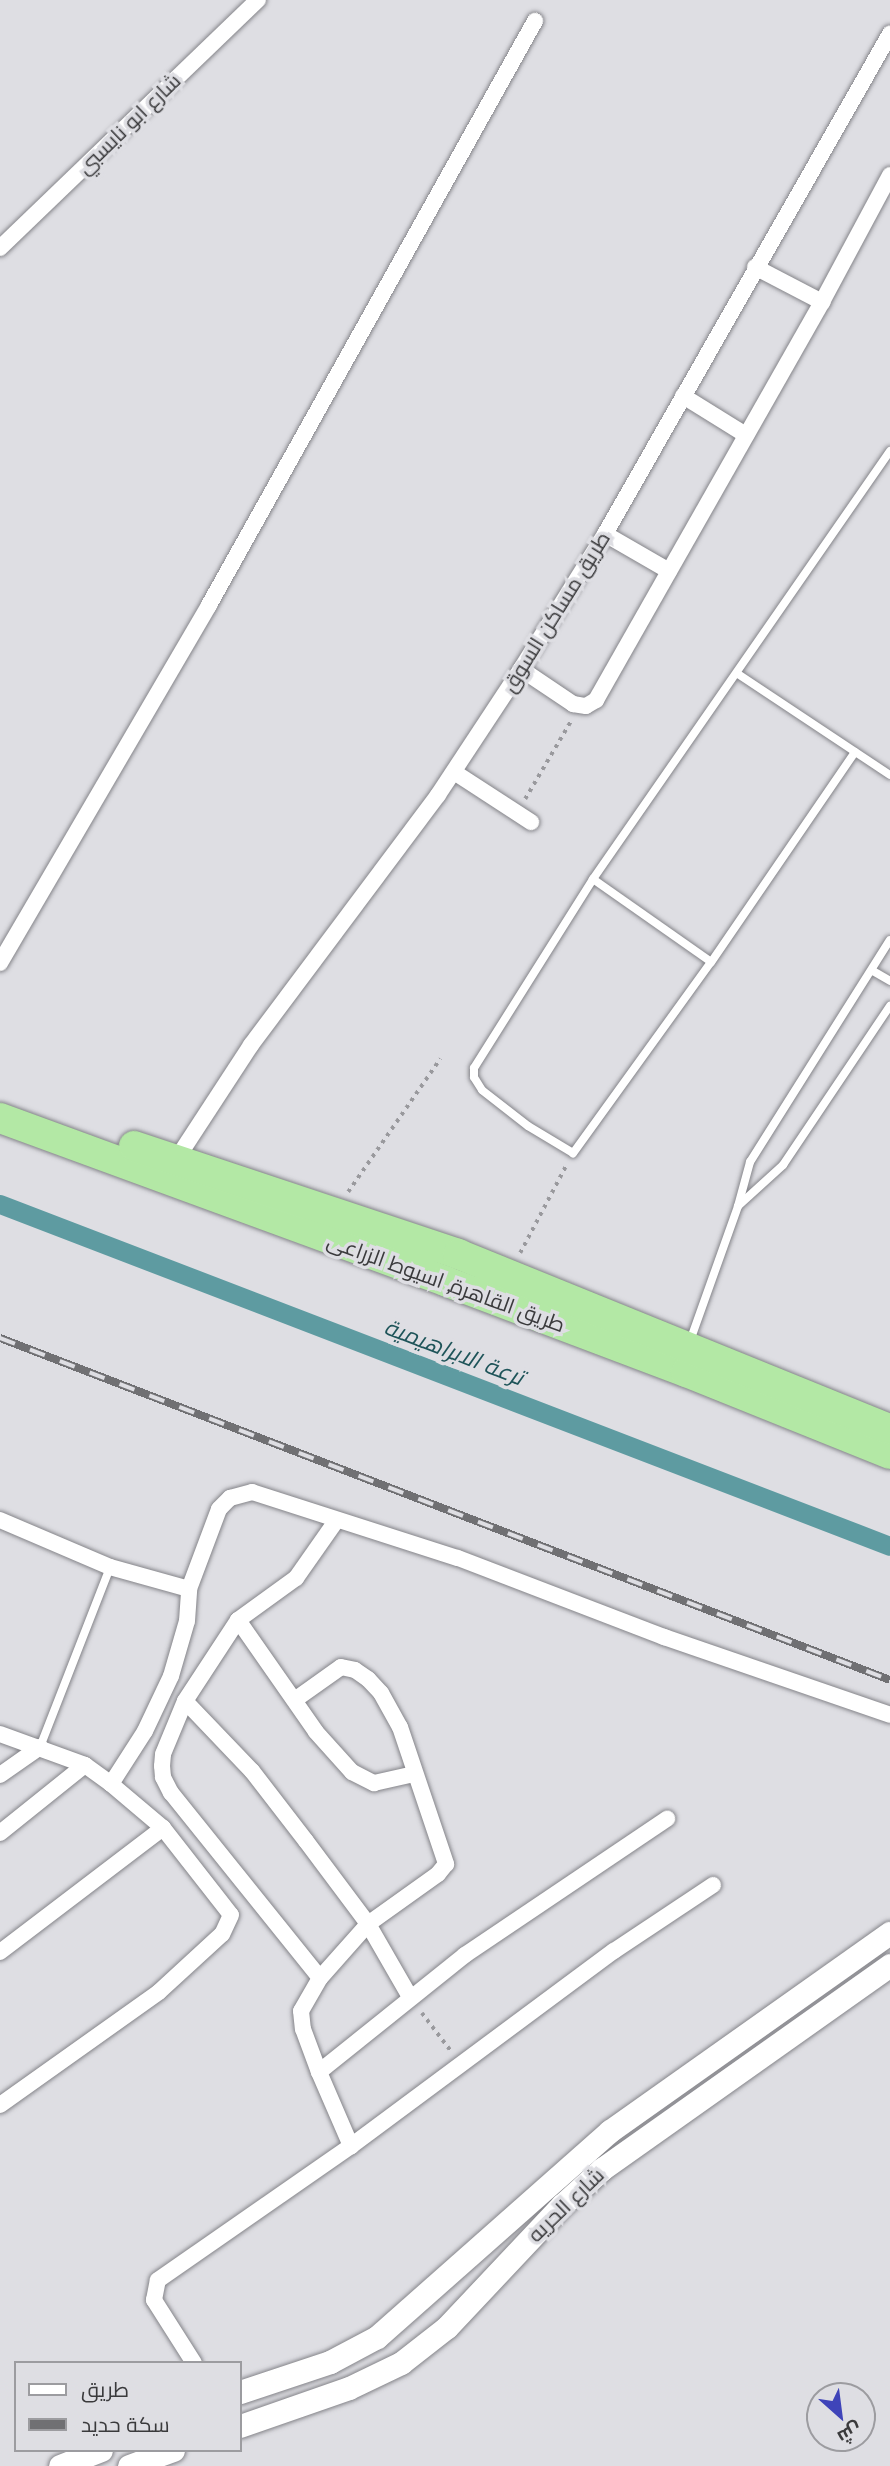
<!DOCTYPE html>
<html>
<head>
<meta charset="utf-8">
<style>
  body { margin:0 }
  #map { position:relative; width:890px; height:2466px; overflow:hidden; background:#dedee3; font-family:"PT Sans",Cairo,sans-serif }
  div>[style] { position:absolute }
  [style*='--x'] { left:calc(var(--x)*1px); top:calc(var(--y)*1px); width:calc(var(--w)*1px); rotate:calc(var(--a)*1deg) }
  .canal>* { height:19px; margin:-9.5px; padding:0 9.5px; transform-origin:9.5px; border-radius:9.5px; background:#5e9ba1 }
  .path>* { height:3.5px; margin-top:-1.75px; transform-origin:0; background:repeating-linear-gradient(90deg,#99999d 0 3.5px,transparent 0 8.5px) }
  .roads { filter:drop-shadow(0 0 2px #848489) drop-shadow(0 0 2px #848489) }
  .lane>* { height:8px; margin:-4px; padding:0 4px; transform-origin:4px; border-radius:4px; background:#fff }
  .street>* { height:16px; margin:-8px; padding:0 8px; transform-origin:8px; border-radius:8px; background:#fff }
  .secondary>* { height:23px; margin:-11.5px; padding:0 11.5px; transform-origin:11.5px; border-radius:11.5px; background:#fff }
  .highway>* { height:30px; margin:-15px; padding:0 15px; transform-origin:15px; border-radius:15px; background:#b3e8a5 }
  .rail>* { height:8px; margin-top:-4px; transform-origin:0; background:repeating-linear-gradient(90deg,#dedee3 0 16px,#707073 0 32px); box-sizing:border-box; border-block:2px solid #707073 }
  span { translate:-50% -50%; white-space:nowrap; text-align:center; line-height:1.15; -webkit-text-stroke:7px #dedee3; paint-order:stroke }
  .street-label { font-size:21px; color:#3a3a3c }
  .water-label { font-size:23px; color:#1e5459; font-style:italic }
  .legend { position:absolute; left:14px; top:2361px; width:228px; height:91px; box-sizing:border-box; background:#dedee3; border:2px solid #9c9ca0; margin:0; padding:9px 12px; list-style:none; font-size:21px; color:#3a3a3c }
  .legend li { display:flex; align-items:center; gap:14px; height:35px }
  .legend b { width:35px; border:2px solid #9c9ca0 }
  .north { position:absolute; left:806px; top:2382px; width:70px; height:70px; box-sizing:border-box; background:#dedee3; border:2px solid #9c9ca0; border-radius:50%; rotate:152deg; font-size:19px; font-weight:700; line-height:28px; text-align:center; color:#3a3a3c }
  .north::after { content:''; display:block; margin:auto; width:24px; height:32px; background:#3f44b9; clip-path:polygon(50% 0,100% 100%,50% 72%,0 100%) }
</style>
</head>
<body>
<div id="map">
  <div class="canal">
    <i style="--x:0;--y:1204;--w:953;--a:21.02"></i>
  </div>
  <div class="path">
    <i style="--x:525;--y:799;--w:91;--a:-59.5"></i>
    <i style="--x:348;--y:1192;--w:162;--a:-55.3"></i>
    <i style="--x:520;--y:1253;--w:101;--a:-62.2"></i>
    <i style="--x:422;--y:2013;--w:48;--a:52.7"></i>
  </div>
  <div class="roads">
    <div class="lane">
      <i style="--x:738;--y:674;--w:182;--a:33.6"></i>
      <i style="--x:855;--y:752;--w:255;--a:124.4"></i>
      <i style="--x:711;--y:962;--w:236;--a:125.8"></i>
      <i style="--x:573;--y:1153;--w:52;--a:-149"></i>
      <i style="--x:528;--y:1126;--w:58;--a:-142"></i>
      <i style="--x:482;--y:1090;--w:15;--a:-122"></i>
      <i style="--x:474;--y:1077;--w:9;--a:-90"></i>
      <i style="--x:474;--y:1068;--w:223;--a:-57.8"></i>
      <i style="--x:593;--y:879;--w:521;--a:-55.24"></i>
      <i style="--x:593;--y:879;--w:144;--a:35.1"></i>
      <i style="--x:873;--y:971;--w:20;--a:30"></i>
      <i style="--x:738;--y:1206;--w:61;--a:-42.3"></i>
      <i style="--x:783;--y:1165;--w:192;--a:-56.1"></i>
      <i style="--x:690;--y:1341;--w:143;--a:-70.4"></i>
      <i style="--x:738;--y:1206;--w:46;--a:-74.7"></i>
      <i style="--x:750;--y:1162;--w:262;--a:-57.8"></i>
      <i style="--x:40;--y:1747;--w:193;--a:-68.7"></i>
    </div>
    <div class="street">
      <i style="--x:0;--y:248;--w:358;--a:-43.9"></i>
      <i style="--x:755;--y:267;--w:76;--a:27.6"></i>
      <i style="--x:683;--y:396;--w:74;--a:31.8"></i>
      <i style="--x:605;--y:534;--w:74;--a:30"></i>
      <i style="--x:521;--y:669;--w:63;--a:33.9"></i>
      <i style="--x:573;--y:704;--w:13;--a:9"></i>
      <i style="--x:586;--y:706;--w:12;--a:-31"></i>
      <i style="--x:596;--y:700;--w:458;--a:-60.4"></i>
      <i style="--x:822;--y:302;--w:144;--a:-61.8"></i>
      <i style="--x:454;--y:772;--w:92;--a:33"></i>
      <i style="--x:0;--y:963;--w:415;--a:-59.7"></i>
      <i style="--x:209;--y:605;--w:669;--a:-60.83"></i>
      <i style="--x:176;--y:1160;--w:137;--a:-56.9"></i>
      <i style="--x:251;--y:1045;--w:312;--a:-53.2"></i>
      <i style="--x:438;--y:795;--w:151;--a:-56.6"></i>
      <i style="--x:521;--y:669;--w:159;--a:-58.1"></i>
      <i style="--x:605;--y:534;--w:576;--a:-60.32"></i>
      <i style="--x:0;--y:1520;--w:120;--a:23.1"></i>
      <i style="--x:110;--y:1567;--w:82;--a:15.6"></i>
      <i style="--x:189;--y:1589;--w:85;--a:-69.4"></i>
      <i style="--x:219;--y:1509;--w:16;--a:-45"></i>
      <i style="--x:230;--y:1498;--w:23;--a:-15"></i>
      <i style="--x:252;--y:1492;--w:216;--a:17.8"></i>
      <i style="--x:458;--y:1558;--w:221;--a:21"></i>
      <i style="--x:664;--y:1637;--w:239;--a:19"></i>
      <i style="--x:238;--y:1620;--w:136;--a:55.1"></i>
      <i style="--x:316;--y:1732;--w:54;--a:48"></i>
      <i style="--x:352;--y:1772;--w:25;--a:27"></i>
      <i style="--x:374;--y:1783;--w:41;--a:-12.7"></i>
      <i style="--x:296;--y:1699;--w:55;--a:-35.4"></i>
      <i style="--x:341;--y:1667;--w:14;--a:12"></i>
      <i style="--x:355;--y:1670;--w:16;--a:35"></i>
      <i style="--x:368;--y:1679;--w:19;--a:47"></i>
      <i style="--x:381;--y:1693;--w:39;--a:61"></i>
      <i style="--x:400;--y:1727;--w:145;--a:71.4"></i>
      <i style="--x:446;--y:1864;--w:13;--a:129"></i>
      <i style="--x:438;--y:1874;--w:86;--a:144.5"></i>
      <i style="--x:368;--y:1924;--w:72;--a:131.6"></i>
      <i style="--x:320;--y:1978;--w:38;--a:120"></i>
      <i style="--x:301;--y:2011;--w:18;--a:84"></i>
      <i style="--x:303;--y:2029;--w:46;--a:69.6"></i>
      <i style="--x:319;--y:2072;--w:81;--a:66.6"></i>
      <i style="--x:185;--y:1701;--w:97;--a:46.3"></i>
      <i style="--x:252;--y:1771;--w:88;--a:52.4"></i>
      <i style="--x:306;--y:1841;--w:104;--a:53.2"></i>
      <i style="--x:368;--y:1924;--w:84;--a:60.1"></i>
      <i style="--x:0;--y:1734;--w:90;--a:20"></i>
      <i style="--x:85;--y:1765;--w:32;--a:36"></i>
      <i style="--x:111;--y:1784;--w:68;--a:40.2"></i>
      <i style="--x:163;--y:1828;--w:110;--a:52"></i>
      <i style="--x:231;--y:1915;--w:21;--a:115"></i>
      <i style="--x:222;--y:1934;--w:86;--a:137.4"></i>
      <i style="--x:159;--y:1992;--w:195;--a:144.6"></i>
      <i style="--x:0;--y:1775;--w:49;--a:-35"></i>
      <i style="--x:111;--y:1784;--w:63;--a:-57.3"></i>
      <i style="--x:145;--y:1731;--w:61;--a:-64.7"></i>
      <i style="--x:171;--y:1676;--w:57;--a:-73.8"></i>
      <i style="--x:187;--y:1621;--w:32;--a:-86"></i>
      <i style="--x:0;--y:1833;--w:109;--a:-38.7"></i>
      <i style="--x:0;--y:1952;--w:205;--a:-37.3"></i>
      <i style="--x:320;--y:1978;--w:238;--a:-128.8"></i>
      <i style="--x:171;--y:1793;--w:18;--a:-117"></i>
      <i style="--x:163;--y:1777;--w:11;--a:-95"></i>
      <i style="--x:162;--y:1766;--w:12;--a:-85"></i>
      <i style="--x:163;--y:1754;--w:57;--a:-67.5"></i>
      <i style="--x:185;--y:1701;--w:97;--a:-56.8"></i>
      <i style="--x:238;--y:1620;--w:72;--a:-35.9"></i>
      <i style="--x:296;--y:1578;--w:70;--a:-54.9"></i>
      <i style="--x:319;--y:2072;--w:187;--a:-38.7"></i>
      <i style="--x:465;--y:1955;--w:244;--a:-34"></i>
      <i style="--x:194;--y:2363;--w:75;--a:-122.4"></i>
      <i style="--x:154;--y:2300;--w:20;--a:-79"></i>
      <i style="--x:158;--y:2280;--w:235;--a:-34.8"></i>
      <i style="--x:351;--y:2146;--w:327;--a:-36.6"></i>
      <i style="--x:614;--y:1951;--w:119;--a:-33.7"></i>
    </div>
    <div class="secondary">
      <i style="--x:240;--y:2392;--w:95;--a:-18.4"></i>
      <i style="--x:330;--y:2362;--w:53;--a:-28"></i>
      <i style="--x:377;--y:2337;--w:311;--a:-41.5"></i>
      <i style="--x:610;--y:2131;--w:343;--a:-35.3"></i>
      <i style="--x:240;--y:2426;--w:115;--a:-19.2"></i>
      <i style="--x:349;--y:2388;--w:58;--a:-25.7"></i>
      <i style="--x:401;--y:2363;--w:58;--a:-38"></i>
      <i style="--x:447;--y:2327;--w:168;--a:-46.7"></i>
      <i style="--x:562;--y:2205;--w:54;--a:-42"></i>
      <i style="--x:602;--y:2169;--w:353;--a:-35.3"></i>
      <i style="--x:60;--y:2466;--w:44;--a:-21.3"></i>
      <i style="--x:129;--y:2466;--w:47;--a:-20"></i>
    </div>
    <div class="highway">
      <i style="--x:0;--y:1118;--w:474;--a:20.1"></i>
      <i style="--x:445;--y:1281;--w:258;--a:20.7"></i>
      <i style="--x:686;--y:1372;--w:220;--a:21.9"></i>
      <i style="--x:134;--y:1146;--w:342;--a:18.4"></i>
      <i style="--x:458;--y:1254;--w:466;--a:22.1"></i>
    </div>
  </div>
  <div class="rail">
    <i style="--x:0;--y:1338;--w:953;--a:21.02"></i>
  </div>
  <div class="street-label">
    <span style="left:129px;top:124px;rotate:-44deg">شارع ابو نايسبي</span>
    <span style="left:556px;top:612px;rotate:-58deg">طريق مساكن السوق</span>
    <span style="left:446px;top:1283px;rotate:20deg">طريق القاهرة, اسيوط الزراعى</span>
    <span style="left:566px;top:2205px;rotate:-44deg">شارع الحريه</span>
  </div>
  <div class="water-label">
    <span style="left:454px;top:1352px;rotate:21deg">ترعة الابراهيمية</span>
  </div>
  <ul class="legend">
  <li><b style="height:9px;background:#fff"></b>طريق</li>
  <li><b style="height:9px;background:#707073"></b>سكة حديد</li>
  </ul>
  <div class="north">ش</div>
</div>
</body>
</html>
